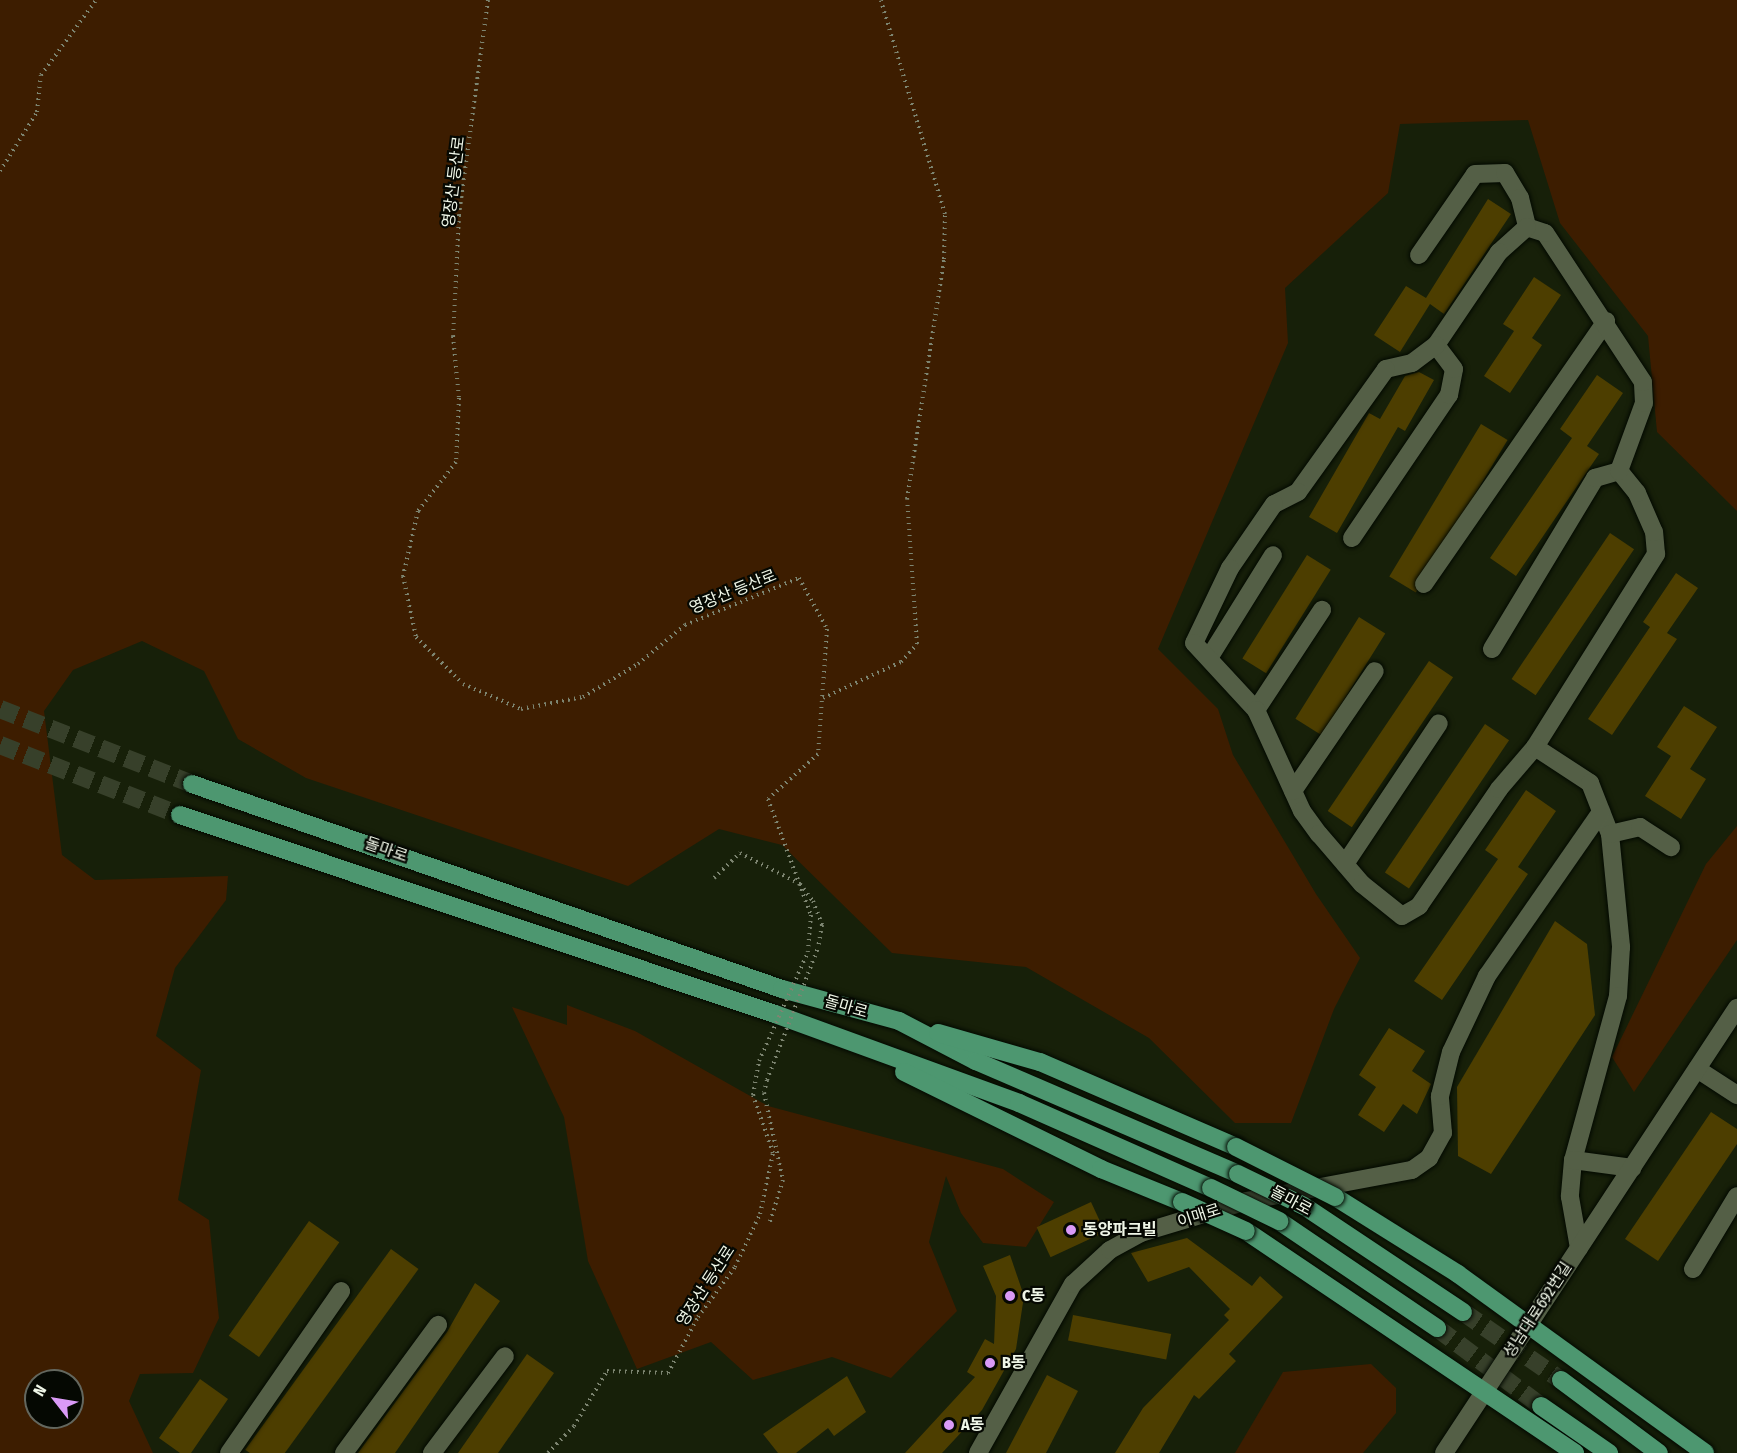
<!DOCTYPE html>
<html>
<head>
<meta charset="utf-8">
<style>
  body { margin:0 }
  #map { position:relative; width:1737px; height:1453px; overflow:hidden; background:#172009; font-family:"Fira Sans Condensed","Noto Sans KR",sans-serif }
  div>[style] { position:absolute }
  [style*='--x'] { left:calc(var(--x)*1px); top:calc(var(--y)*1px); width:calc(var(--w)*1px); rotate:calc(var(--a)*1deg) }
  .green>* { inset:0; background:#3d1d00 }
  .building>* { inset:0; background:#4d3e00; transform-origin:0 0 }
  .major-tunnel>* { height:18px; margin-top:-9px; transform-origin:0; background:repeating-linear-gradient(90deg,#37402a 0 18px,transparent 0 27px) }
  .path>* { height:4px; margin-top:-2px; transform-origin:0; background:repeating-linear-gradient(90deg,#7d8571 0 1.5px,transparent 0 6px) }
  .roads { filter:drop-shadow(0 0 2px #030900) drop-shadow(0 0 2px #030900) }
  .minor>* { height:18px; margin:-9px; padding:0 9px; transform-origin:9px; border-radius:9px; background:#545f46 }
  .major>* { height:18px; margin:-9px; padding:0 9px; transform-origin:9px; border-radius:9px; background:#4d9770 }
  .path-bridge>* { height:4px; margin-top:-2px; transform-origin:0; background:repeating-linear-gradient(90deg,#7d8571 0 1.5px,transparent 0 6px) }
  .bridges { filter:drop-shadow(0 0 2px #030900) drop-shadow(0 0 2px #030900) }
  .major-bridge>* { height:18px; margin:-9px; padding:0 9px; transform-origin:9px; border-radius:9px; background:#4d9770 }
  .dots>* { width:16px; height:16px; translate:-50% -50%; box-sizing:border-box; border:3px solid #050802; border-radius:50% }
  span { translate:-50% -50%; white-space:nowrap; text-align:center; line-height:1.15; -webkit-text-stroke:4.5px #050802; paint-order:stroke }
  .street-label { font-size:16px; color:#eff6e7 }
  .poi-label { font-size:16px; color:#eff6e7; font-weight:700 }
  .left { translate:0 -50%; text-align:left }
  .north { position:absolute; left:24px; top:1369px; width:60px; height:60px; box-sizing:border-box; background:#050802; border:2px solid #63675e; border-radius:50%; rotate:301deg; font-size:16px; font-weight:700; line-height:24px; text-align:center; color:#eff6e7 }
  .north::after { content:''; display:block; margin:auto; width:21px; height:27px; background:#da9af6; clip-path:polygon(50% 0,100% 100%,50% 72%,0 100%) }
</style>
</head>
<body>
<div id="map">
  <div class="green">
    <i style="clip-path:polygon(evenodd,0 0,1737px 0,1737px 511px,1657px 432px,1648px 336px,1560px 223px,1528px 120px,1400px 124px,1388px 193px,1285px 288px,1288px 343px,1158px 649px,1218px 709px,1233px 755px,1316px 894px,1360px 958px,1334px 1009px,1291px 1123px,1235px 1123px,1149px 1038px,1026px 967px,892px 953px,782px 845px,719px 829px,628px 886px,306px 778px,238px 739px,204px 671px,142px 641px,73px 670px,44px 711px,62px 855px,95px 880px,228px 876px,226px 900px,175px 968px,156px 1036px,201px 1070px,178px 1200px,209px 1220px,219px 1318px,193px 1373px,140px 1374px,129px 1401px,153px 1453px,0 1453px,0 0,36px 1381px,72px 1381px,72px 1417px,36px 1417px,36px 1381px)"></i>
    <i style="clip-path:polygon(1737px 826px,1737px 940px,1634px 1092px,1612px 1057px,1706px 864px)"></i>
    <i style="clip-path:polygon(567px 1005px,635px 1031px,768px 1106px,1003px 1169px,1054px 1202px,1026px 1247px,983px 1243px,961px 1213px,946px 1176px,929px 1242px,957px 1311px,891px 1378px,832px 1357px,753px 1380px,711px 1342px,637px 1369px,588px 1261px,564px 1117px,512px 1007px,567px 1025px)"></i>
    <i style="clip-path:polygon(1371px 1364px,1396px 1388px,1396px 1413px,1363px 1453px,1235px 1453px,1283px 1372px)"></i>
  </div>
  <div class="building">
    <i style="clip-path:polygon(1488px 199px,1511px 214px,1444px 314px,1430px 304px,1400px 352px,1374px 335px,1406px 286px,1426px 298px)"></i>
    <i style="clip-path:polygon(1534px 277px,1561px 295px,1532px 338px,1542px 345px,1510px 393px,1484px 376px,1514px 331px,1503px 324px)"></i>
    <i style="clip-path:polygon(1419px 372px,1434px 380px,1405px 431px,1398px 427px,1337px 533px,1309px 517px,1369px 413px,1380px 419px,1405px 376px)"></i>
    <i style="clip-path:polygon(1597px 375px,1623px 393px,1587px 446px,1599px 454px,1516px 576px,1490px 558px,1572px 438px,1560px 429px)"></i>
    <i style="left:1481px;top:424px;width:31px;height:178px;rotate:31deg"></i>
    <i style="left:1610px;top:533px;width:29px;height:176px;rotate:34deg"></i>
    <i style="left:1307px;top:555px;width:28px;height:122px;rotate:32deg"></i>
    <i style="clip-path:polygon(1676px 573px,1698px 588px,1667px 633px,1677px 639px,1612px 735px,1588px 719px,1650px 627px,1643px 622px)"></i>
    <i style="left:1359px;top:617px;width:31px;height:120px;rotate:32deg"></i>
    <i style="left:1429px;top:661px;width:29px;height:181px;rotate:34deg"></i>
    <i style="clip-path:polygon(1684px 706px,1717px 727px,1690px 769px,1706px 779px,1681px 819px,1645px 796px,1671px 756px,1657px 747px)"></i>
    <i style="left:1485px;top:724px;width:29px;height:179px;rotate:34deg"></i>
    <i style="clip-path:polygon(1526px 790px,1556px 811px,1518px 867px,1528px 874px,1442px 1000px,1414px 981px,1498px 859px,1485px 850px)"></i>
    <i style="clip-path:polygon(1555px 921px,1587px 944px,1595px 1015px,1491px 1174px,1458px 1156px,1457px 1087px)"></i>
    <i style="clip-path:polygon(1389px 1028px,1425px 1051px,1412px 1071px,1431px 1084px,1417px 1114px,1403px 1104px,1384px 1132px,1358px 1115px,1376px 1087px,1359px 1075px)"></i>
    <i style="clip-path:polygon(1711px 1112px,1737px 1129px,1737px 1144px,1658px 1261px,1625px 1239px)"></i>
    <i style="left:1091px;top:1202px;width:33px;height:60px;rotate:65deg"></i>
    <i style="left:309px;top:1221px;width:37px;height:140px;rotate:35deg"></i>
    <i style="clip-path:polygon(1187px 1238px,1252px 1286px,1260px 1276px,1283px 1297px,1229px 1354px,1236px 1361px,1199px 1399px,1194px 1395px,1159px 1453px,1115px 1453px,1143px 1408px,1229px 1320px,1224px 1315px,1230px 1309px,1189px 1267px,1148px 1282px,1131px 1253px)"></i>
    <i style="left:391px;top:1249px;width:34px;height:248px;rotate:36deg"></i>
    <i style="clip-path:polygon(1010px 1255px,1024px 1296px,1016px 1349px,982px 1410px,942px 1453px,905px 1453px,975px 1377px,967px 1372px,985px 1339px,994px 1344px,996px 1296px,983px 1266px)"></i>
    <i style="clip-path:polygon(475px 1283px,500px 1301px,395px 1453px,358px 1453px,447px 1332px)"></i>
    <i style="left:1073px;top:1315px;width:100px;height:26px;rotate:11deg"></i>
    <i style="clip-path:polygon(527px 1354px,554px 1373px,498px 1453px,458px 1453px)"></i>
    <i style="clip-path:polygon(1047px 1375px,1078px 1391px,1046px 1453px,1006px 1453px)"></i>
    <i style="clip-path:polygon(847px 1376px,866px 1412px,834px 1436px,828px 1428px,796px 1453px,778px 1453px,763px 1434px)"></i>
    <i style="clip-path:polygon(200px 1379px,228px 1399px,191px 1453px,180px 1453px,159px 1438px)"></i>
  </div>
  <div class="major-tunnel">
    <i style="--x:0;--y:709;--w:206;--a:21.3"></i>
    <i style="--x:0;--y:745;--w:193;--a:21.3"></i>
    <i style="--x:1463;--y:1312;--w:119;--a:34.8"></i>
    <i style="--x:1437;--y:1328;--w:130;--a:36.9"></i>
  </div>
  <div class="path">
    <i style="--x:488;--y:0;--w:217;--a:97.7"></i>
    <i style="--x:459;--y:215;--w:121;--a:92.8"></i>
    <i style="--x:453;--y:336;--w:62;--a:84.5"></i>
    <i style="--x:459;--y:398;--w:64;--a:92.7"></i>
    <i style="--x:456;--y:462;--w:62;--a:127.8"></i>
    <i style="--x:418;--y:511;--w:67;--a:103"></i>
    <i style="--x:403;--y:576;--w:62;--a:78"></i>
    <i style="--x:416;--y:637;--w:66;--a:45"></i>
    <i style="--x:463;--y:684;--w:63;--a:23.3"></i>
    <i style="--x:521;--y:709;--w:63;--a:-11"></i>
    <i style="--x:583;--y:697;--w:64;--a:-31"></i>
    <i style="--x:638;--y:664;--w:61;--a:-39.7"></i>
    <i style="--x:685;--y:625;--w:123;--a:-22.4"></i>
    <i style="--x:799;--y:578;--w:58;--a:61.2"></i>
    <i style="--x:827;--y:629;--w:125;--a:94.1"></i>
    <i style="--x:818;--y:754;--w:67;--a:138"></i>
    <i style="--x:768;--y:799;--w:124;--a:69.7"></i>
    <i style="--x:811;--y:915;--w:37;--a:95"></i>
    <i style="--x:0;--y:171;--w:70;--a:-57.9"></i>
    <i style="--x:37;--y:112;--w:37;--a:-84"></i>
    <i style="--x:41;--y:75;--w:93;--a:-53.7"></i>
    <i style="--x:823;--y:698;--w:86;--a:-24.8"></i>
    <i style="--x:901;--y:662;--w:24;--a:-48"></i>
    <i style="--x:917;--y:644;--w:145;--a:-93.9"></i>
    <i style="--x:907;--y:499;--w:243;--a:-81.2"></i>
    <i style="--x:944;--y:259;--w:45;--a:-88.7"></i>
    <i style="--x:945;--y:214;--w:223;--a:-106.7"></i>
    <i style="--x:714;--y:878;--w:36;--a:-44"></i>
    <i style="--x:740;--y:853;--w:68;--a:27.3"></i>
    <i style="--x:800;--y:884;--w:21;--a:53"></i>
    <i style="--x:813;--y:901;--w:26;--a:69"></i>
    <i style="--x:822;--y:925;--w:23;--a:100"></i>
    <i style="--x:767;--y:1080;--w:13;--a:103"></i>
    <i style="--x:764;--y:1093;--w:89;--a:77.7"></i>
    <i style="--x:783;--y:1180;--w:47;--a:107.3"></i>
    <i style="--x:548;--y:1453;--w:37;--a:-46"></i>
    <i style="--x:574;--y:1426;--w:64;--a:-59"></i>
    <i style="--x:607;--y:1371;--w:61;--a:1.9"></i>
    <i style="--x:668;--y:1373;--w:64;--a:-61.8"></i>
    <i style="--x:698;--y:1317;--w:62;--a:-53.5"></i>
    <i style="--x:735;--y:1267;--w:59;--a:-64.7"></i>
    <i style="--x:760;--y:1214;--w:62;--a:-78"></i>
    <i style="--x:773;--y:1153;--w:61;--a:-109"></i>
    <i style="--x:753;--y:1095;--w:35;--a:-80"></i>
  </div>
  <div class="roads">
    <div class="minor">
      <i style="--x:1419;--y:255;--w:98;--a:-55.3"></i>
      <i style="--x:1475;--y:174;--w:30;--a:-2"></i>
      <i style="--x:1505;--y:173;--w:29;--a:59"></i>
      <i style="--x:1520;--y:198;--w:30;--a:76"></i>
      <i style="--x:1352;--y:538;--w:173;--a:-55.9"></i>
      <i style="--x:1449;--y:395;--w:26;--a:-79"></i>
      <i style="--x:1454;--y:369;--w:30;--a:-127"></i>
      <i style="--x:1424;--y:584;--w:320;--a:-55.3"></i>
      <i style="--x:1492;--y:649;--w:200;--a:-58.9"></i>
      <i style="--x:1595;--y:478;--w:25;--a:-16"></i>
      <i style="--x:1209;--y:658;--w:121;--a:-58.1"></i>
      <i style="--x:1256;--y:710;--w:120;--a:-56.6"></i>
      <i style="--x:1535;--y:747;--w:228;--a:-57.9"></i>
      <i style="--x:1656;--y:554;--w:22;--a:-95"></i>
      <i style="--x:1654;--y:532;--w:43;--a:-113.6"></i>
      <i style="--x:1637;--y:493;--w:28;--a:-129"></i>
      <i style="--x:1619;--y:471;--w:72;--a:-69.8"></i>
      <i style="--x:1644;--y:403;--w:21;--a:-93"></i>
      <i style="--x:1643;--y:382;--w:178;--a:-123.3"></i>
      <i style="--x:1545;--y:233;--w:19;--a:-162"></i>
      <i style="--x:1527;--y:227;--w:38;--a:138"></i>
      <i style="--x:1499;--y:252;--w:112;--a:124.1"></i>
      <i style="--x:1436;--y:345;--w:30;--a:143"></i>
      <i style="--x:1412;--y:363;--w:27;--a:167"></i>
      <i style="--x:1386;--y:369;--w:151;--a:125.6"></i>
      <i style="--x:1298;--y:492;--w:27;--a:153"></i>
      <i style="--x:1274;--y:504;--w:78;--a:124.5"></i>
      <i style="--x:1230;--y:568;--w:83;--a:115.6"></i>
      <i style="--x:1194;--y:643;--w:91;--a:47.2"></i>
      <i style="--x:1256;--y:710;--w:111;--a:65.5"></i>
      <i style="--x:1302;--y:811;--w:29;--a:54"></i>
      <i style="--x:1319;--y:834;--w:66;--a:49.3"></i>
      <i style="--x:1362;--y:884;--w:51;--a:38.7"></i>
      <i style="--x:1402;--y:916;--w:20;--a:-30"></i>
      <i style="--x:1419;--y:906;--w:142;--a:-55.6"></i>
      <i style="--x:1499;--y:789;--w:55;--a:-49.4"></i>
      <i style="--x:1535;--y:747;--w:66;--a:33.2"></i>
      <i style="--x:1590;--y:783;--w:55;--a:68.6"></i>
      <i style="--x:1610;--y:834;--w:114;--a:84.4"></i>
      <i style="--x:1621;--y:947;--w:49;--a:93.5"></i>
      <i style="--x:1618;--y:996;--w:170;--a:105.3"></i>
      <i style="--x:1573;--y:1160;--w:37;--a:95"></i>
      <i style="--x:1570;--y:1197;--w:52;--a:80"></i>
      <i style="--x:1293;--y:791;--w:145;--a:-55.7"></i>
      <i style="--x:1610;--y:834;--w:31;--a:-13"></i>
      <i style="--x:1640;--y:827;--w:37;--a:33"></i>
      <i style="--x:1345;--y:864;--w:169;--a:-56.3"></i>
      <i style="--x:1697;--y:1069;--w:48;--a:33"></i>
      <i style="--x:1573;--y:1160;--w:60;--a:7.7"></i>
      <i style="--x:1693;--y:1269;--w:85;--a:-58.9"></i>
      <i style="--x:229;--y:1453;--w:197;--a:-55.3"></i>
      <i style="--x:344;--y:1453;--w:159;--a:-53.7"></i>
      <i style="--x:432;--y:1453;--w:121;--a:-53"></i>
      <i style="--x:978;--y:1453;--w:194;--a:-60.7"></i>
      <i style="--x:1073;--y:1284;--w:50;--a:-42.6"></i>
      <i style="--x:1110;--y:1250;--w:35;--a:-29"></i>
      <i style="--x:1141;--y:1233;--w:110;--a:-16.9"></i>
      <i style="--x:1246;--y:1201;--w:169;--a:-10.6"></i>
      <i style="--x:1412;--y:1170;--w:21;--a:-35"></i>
      <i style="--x:1429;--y:1158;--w:29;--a:-61"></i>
      <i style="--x:1443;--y:1133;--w:37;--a:-95"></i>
      <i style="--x:1440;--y:1096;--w:45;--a:-76"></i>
      <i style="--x:1451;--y:1052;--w:84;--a:-64.7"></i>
      <i style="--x:1487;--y:976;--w:200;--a:-55.2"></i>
      <i style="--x:1444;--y:1453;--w:533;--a:-56.64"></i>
    </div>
    <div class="major">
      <i style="--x:192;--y:784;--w:625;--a:19.16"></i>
      <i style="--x:782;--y:989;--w:121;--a:15.3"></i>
      <i style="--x:899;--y:1021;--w:87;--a:27.5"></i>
      <i style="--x:976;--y:1061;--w:285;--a:23.3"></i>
      <i style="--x:180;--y:815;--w:627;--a:18.49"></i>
      <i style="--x:775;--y:1014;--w:260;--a:20"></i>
      <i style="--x:1019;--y:1103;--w:210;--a:23.9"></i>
      <i style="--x:938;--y:1033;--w:106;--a:15.9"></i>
      <i style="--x:1040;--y:1062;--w:214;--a:23.4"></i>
      <i style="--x:904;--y:1072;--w:220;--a:26.2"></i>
      <i style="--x:1101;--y:1169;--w:87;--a:22.2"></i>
      <i style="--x:1335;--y:1197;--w:145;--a:32"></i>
      <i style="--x:1458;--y:1274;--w:305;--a:35.9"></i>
      <i style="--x:1304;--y:1206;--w:191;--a:33.7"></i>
      <i style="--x:1279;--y:1221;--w:191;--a:34.1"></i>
      <i style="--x:1246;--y:1231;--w:397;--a:34"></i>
      <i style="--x:1561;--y:1380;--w:122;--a:36.7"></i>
      <i style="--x:1541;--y:1406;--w:83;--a:34.7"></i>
    </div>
  </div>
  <div class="path-bridge">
    <i style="--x:759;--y:1061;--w:120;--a:-65.8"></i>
    <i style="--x:767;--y:1080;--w:142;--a:-68.9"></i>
  </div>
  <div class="bridges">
    <div class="major-bridge">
      <i style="--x:1236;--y:1147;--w:111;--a:26.8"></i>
      <i style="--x:1238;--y:1174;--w:73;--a:25.9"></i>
      <i style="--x:1211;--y:1188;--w:76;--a:25.9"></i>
      <i style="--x:1182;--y:1202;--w:70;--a:24.4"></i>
    </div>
  </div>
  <div class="dots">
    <i style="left:1071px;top:1230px;background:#da9af6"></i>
    <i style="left:1010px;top:1296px;background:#da9af6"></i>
    <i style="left:990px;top:1363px;background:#da9af6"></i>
    <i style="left:949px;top:1425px;background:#da9af6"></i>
  </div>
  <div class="street-label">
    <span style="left:454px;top:182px;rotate:-83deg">영장산 등산로</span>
    <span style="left:733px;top:592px;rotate:-22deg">영장산 등산로</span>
    <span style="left:386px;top:850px;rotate:19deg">돌마로</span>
    <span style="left:846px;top:1007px;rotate:16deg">돌마로</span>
    <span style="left:1291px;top:1201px;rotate:28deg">돌마로</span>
    <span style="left:1199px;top:1216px;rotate:-18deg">이매로</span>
    <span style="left:706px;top:1286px;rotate:-57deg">영장산 등산로</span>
    <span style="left:1538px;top:1310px;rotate:-57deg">성남대로692번길</span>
  </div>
  <div class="poi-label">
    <span class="left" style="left:1083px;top:1230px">동양파크빌</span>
    <span class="left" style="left:1022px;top:1296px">C동</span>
    <span class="left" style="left:1002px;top:1363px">B동</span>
    <span class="left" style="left:961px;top:1425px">A동</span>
  </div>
  <div class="north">N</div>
</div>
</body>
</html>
